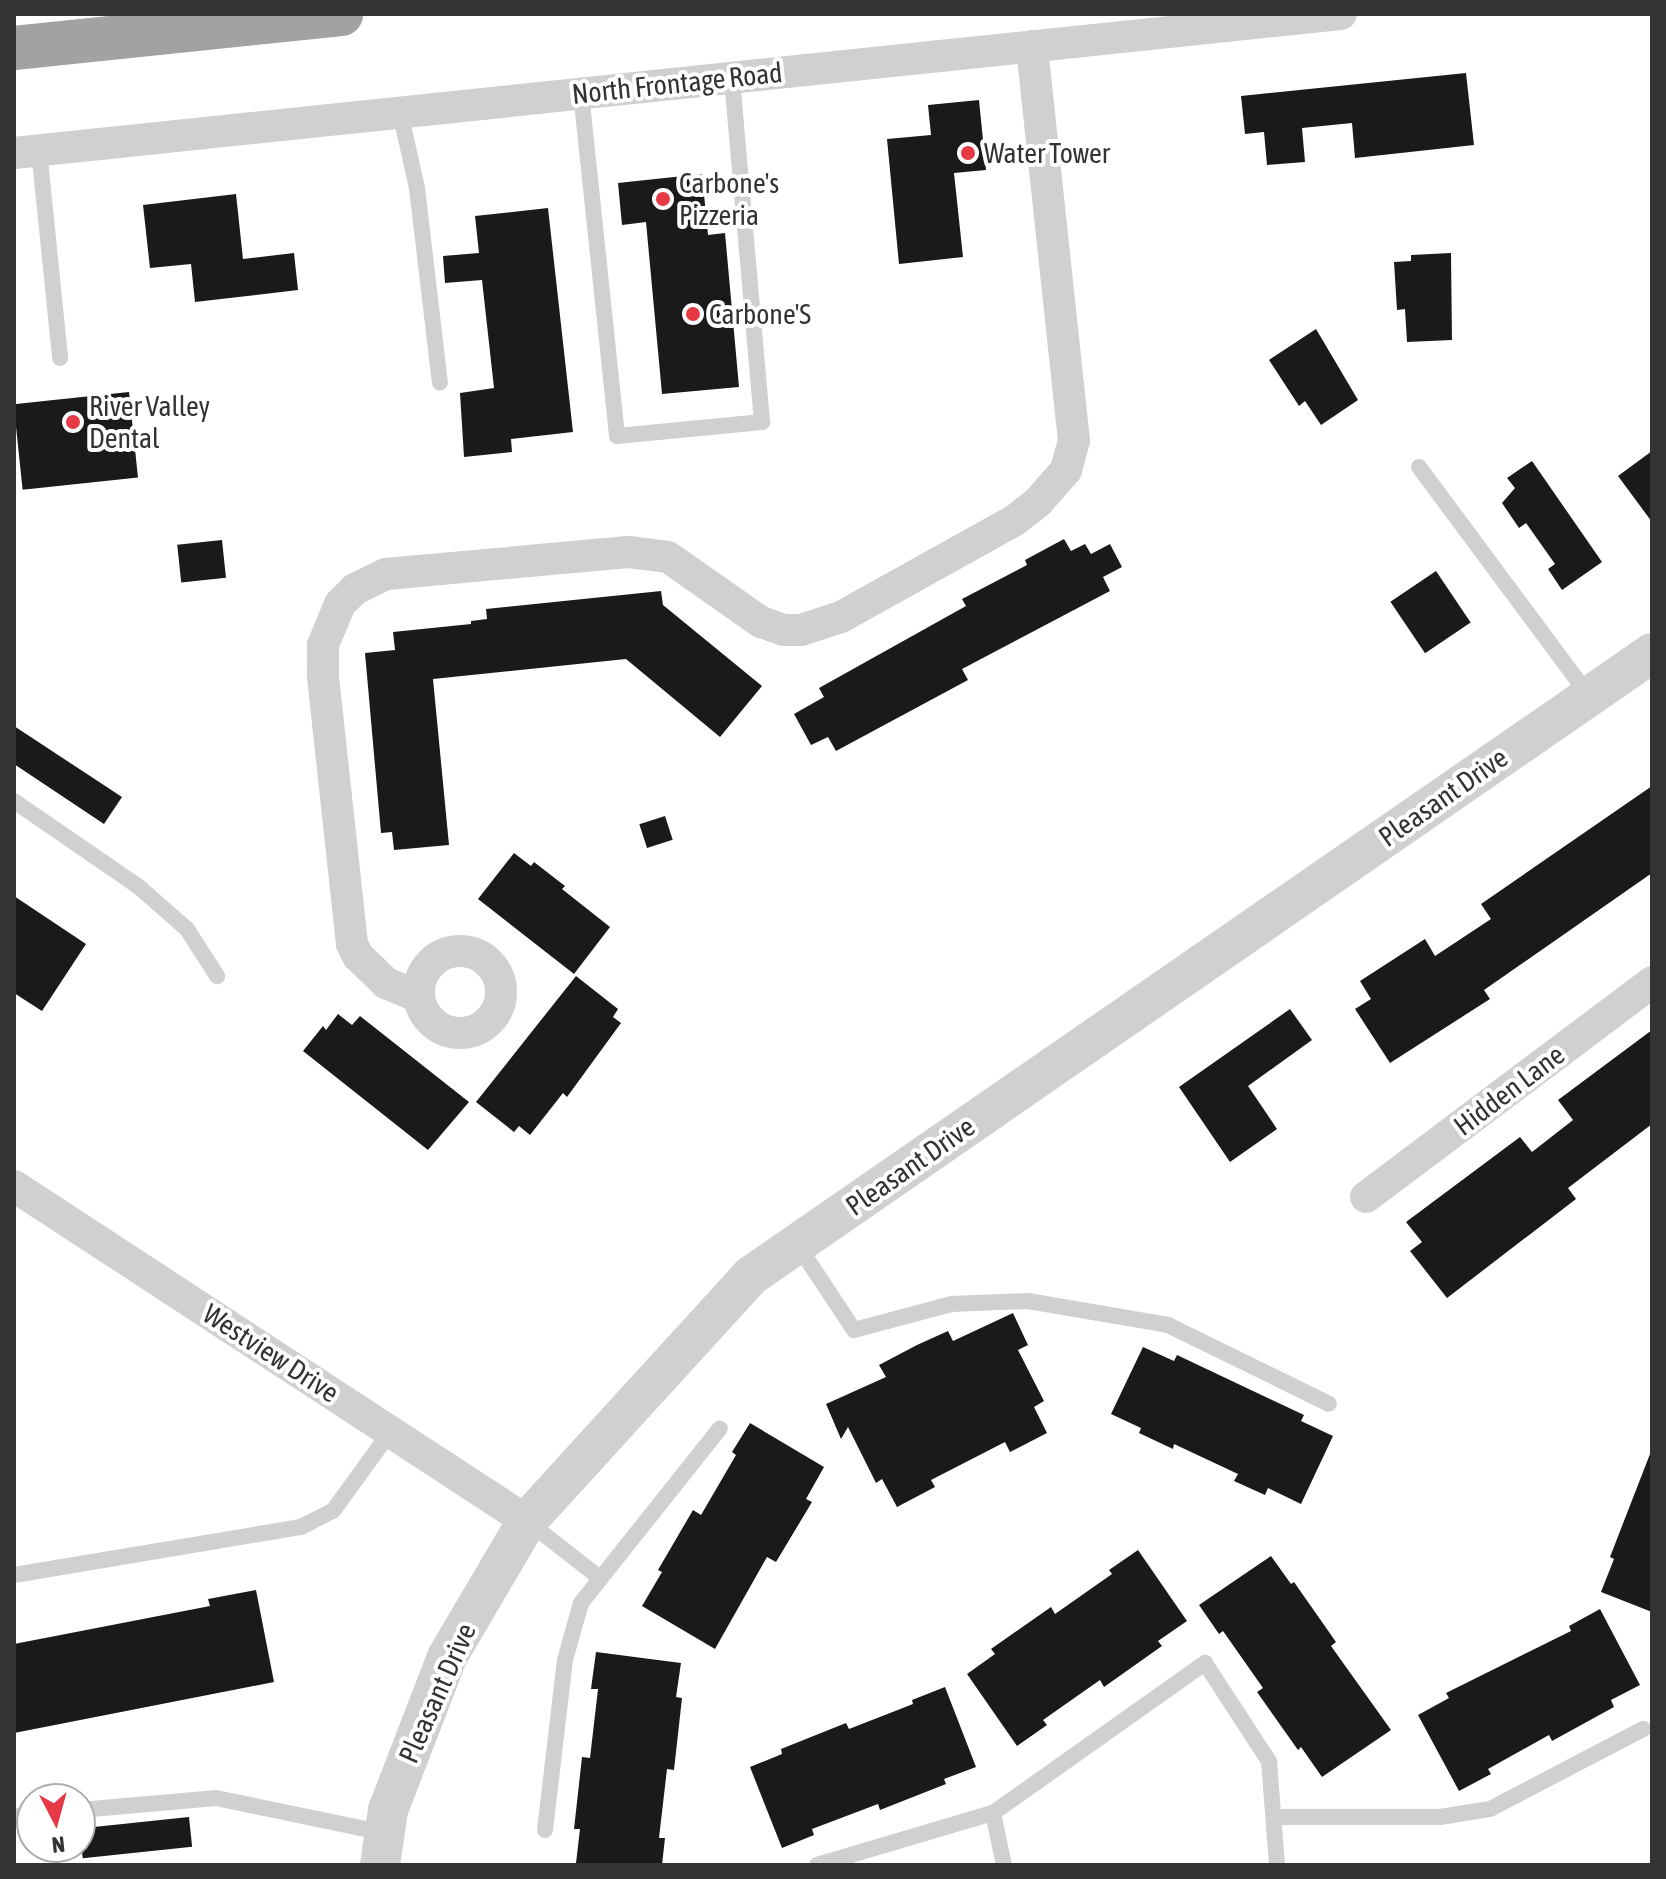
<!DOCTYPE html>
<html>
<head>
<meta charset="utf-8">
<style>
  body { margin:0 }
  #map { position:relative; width:1666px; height:1879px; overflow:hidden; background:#fff; font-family:"Asap Condensed",sans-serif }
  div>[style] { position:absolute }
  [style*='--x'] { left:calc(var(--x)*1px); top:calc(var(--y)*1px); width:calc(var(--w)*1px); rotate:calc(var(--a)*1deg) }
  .building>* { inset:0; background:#1a1a1a; transform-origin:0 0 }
  .service>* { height:16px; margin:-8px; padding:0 8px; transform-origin:8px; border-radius:8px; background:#d0d0d0 }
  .minor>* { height:32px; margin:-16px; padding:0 16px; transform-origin:16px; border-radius:16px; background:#d0d0d0 }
  .minor>.ring { margin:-16px; padding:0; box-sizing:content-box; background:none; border:32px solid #d0d0d0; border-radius:50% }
  .tertiary>* { height:40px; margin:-20px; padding:0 20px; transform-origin:20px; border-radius:20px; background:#d0d0d0 }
  .trunk>* { height:44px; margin:-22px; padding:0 22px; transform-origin:22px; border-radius:22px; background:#a2a2a2 }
  .dots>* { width:22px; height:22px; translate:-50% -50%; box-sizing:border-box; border:4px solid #fff; border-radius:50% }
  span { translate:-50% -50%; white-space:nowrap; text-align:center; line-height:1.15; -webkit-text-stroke:8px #fff; paint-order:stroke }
  .street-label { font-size:28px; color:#333 }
  .poi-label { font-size:28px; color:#333 }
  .left { translate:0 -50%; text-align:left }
  .frame { position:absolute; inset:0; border:16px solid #333; pointer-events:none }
  .north { position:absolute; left:16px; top:1783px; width:80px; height:80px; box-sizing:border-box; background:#fff; border:2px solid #adadad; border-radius:50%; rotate:174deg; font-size:22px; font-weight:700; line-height:32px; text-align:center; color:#333 }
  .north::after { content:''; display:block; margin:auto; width:28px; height:36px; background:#e63946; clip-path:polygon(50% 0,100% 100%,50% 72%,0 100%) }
</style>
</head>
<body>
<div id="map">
  <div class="building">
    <i style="clip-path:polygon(1466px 73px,1474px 145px,1355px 158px,1352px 123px,1302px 128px,1305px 162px,1267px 165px,1264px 132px,1245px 134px,1241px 96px)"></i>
    <i style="clip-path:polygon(979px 100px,986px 170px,954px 173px,963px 257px,899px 264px,887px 139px,931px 135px,928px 105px)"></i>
    <i style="clip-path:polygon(702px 174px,708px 235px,725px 233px,739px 387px,662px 394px,646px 222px,622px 225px,618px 183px)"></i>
    <i style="clip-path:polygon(236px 194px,243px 259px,294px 253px,298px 290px,195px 302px,191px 264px,150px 268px,143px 205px)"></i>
    <i style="clip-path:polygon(548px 208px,573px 432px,511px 439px,512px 452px,464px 457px,460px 393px,494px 388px,482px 280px,445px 283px,443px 256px,479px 253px,475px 216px)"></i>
    <i style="clip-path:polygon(1451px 253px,1452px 340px,1407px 342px,1405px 309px,1397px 310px,1394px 262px,1411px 261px,1411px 255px)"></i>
    <i style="clip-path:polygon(1316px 329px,1358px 400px,1321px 425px,1305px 401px,1299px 406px,1269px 360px)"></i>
    <i style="left:129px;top:392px;width:86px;height:116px;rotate:84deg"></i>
    <i style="clip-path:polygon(1652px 451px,1652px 522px,1618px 476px)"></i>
    <i style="clip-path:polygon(1532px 461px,1602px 562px,1562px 590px,1548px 569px,1555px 564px,1526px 523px,1519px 528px,1502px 503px,1515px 488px,1507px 478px)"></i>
    <i style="clip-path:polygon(1064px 539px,1071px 551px,1085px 544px,1091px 554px,1110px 544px,1122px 567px,1103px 577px,1110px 591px,962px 669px,968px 680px,836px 751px,828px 737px,811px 745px,794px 714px,824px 697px,819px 688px,966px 606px,962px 599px,1027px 565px,1025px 560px)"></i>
    <i style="left:222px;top:540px;width:38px;height:45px;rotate:84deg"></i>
    <i style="left:1436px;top:571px;width:62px;height:55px;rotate:56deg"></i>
    <i style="clip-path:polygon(661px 591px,663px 605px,762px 686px,720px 737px,626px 659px,433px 679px,449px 845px,394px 850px,392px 832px,381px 833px,365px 653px,395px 650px,393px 632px,471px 624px,471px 621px,487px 619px,486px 609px)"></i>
    <i style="clip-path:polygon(14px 726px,122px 797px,104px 824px,14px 764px)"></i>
    <i style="clip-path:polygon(1652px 786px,1652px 873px,1484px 990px,1490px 999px,1390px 1063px,1355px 1009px,1371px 999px,1360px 981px,1425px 939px,1435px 956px,1491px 919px,1481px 904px)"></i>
    <i style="left:665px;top:816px;width:25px;height:27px;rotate:72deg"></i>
    <i style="clip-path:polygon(514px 853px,531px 866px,534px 862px,565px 886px,562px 889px,610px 927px,574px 974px,478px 899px)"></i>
    <i style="clip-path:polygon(14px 896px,86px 944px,42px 1011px,14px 993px)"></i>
    <i style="clip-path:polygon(576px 976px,618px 1009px,613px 1017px,621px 1023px,567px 1097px,563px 1093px,530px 1135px,519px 1126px,514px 1132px,476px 1102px)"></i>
    <i style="clip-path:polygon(1290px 1009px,1312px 1040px,1248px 1086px,1277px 1129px,1230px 1162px,1179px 1087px)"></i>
    <i style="clip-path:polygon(338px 1014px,352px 1025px,360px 1016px,469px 1102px,428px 1150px,303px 1051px,323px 1026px,326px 1030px)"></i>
    <i style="clip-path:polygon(1652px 1030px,1652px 1124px,1568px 1188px,1576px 1199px,1447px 1298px,1410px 1251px,1422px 1242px,1406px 1222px,1520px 1137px,1532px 1152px,1573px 1120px,1558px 1100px)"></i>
    <i style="clip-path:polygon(1013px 1313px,1028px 1345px,1018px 1350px,1044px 1401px,1034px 1407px,1047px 1433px,1010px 1452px,1005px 1442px,931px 1480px,935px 1487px,897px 1507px,882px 1479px,876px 1483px,848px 1427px,841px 1439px,826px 1404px,886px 1377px,879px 1365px,917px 1345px,948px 1331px,953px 1341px)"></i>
    <i style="clip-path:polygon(1143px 1347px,1174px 1361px,1177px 1355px,1304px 1415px,1301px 1421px,1333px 1436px,1301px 1504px,1268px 1488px,1265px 1495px,1234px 1481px,1238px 1474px,1174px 1444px,1173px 1449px,1139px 1433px,1141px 1428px,1111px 1414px)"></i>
    <i style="clip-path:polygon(750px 1423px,824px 1467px,806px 1499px,812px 1502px,776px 1562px,767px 1557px,715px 1649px,642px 1606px,662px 1572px,658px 1570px,693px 1510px,701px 1515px,736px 1455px,732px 1452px)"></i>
    <i style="clip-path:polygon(1650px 1454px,1652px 1455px,1652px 1612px,1601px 1592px,1614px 1559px,1610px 1557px)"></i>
    <i style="clip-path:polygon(1138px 1550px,1187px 1621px,1158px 1641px,1162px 1646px,1104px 1687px,1100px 1680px,1043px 1720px,1047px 1725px,1017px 1746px,967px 1674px,995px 1654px,991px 1649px,1051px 1607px,1055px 1614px,1112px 1574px,1109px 1570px)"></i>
    <i style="clip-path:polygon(1271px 1556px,1291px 1584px,1294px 1582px,1336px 1642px,1331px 1646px,1391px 1730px,1322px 1777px,1301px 1747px,1298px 1750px,1257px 1692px,1263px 1688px,1223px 1631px,1219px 1634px,1199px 1605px)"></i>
    <i style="clip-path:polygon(256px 1590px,274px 1682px,14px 1733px,14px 1644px,210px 1606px,208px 1599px)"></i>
    <i style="clip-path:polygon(1600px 1609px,1640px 1685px,1611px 1700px,1614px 1707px,1552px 1741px,1549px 1735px,1488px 1769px,1491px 1774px,1459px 1791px,1418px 1715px,1449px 1698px,1446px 1693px,1571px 1631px,1569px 1626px)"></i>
    <i style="clip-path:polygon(596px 1652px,681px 1663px,676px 1697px,682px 1698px,674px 1770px,667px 1769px,659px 1838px,665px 1838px,662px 1865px,576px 1863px,580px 1829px,574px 1829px,582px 1757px,590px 1758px,598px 1689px,591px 1689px)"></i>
    <i style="clip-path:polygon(945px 1687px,976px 1767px,944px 1779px,946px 1784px,880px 1810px,878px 1804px,812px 1829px,814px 1835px,782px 1848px,750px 1767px,782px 1754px,781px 1749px,846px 1723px,849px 1729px,913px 1704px,912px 1700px)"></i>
    <i style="left:189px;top:1817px;width:30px;height:110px;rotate:84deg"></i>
  </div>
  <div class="service">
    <i style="--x:581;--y:93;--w:345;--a:84"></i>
    <i style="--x:617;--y:436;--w:146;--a:-5.5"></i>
    <i style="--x:762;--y:422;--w:346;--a:-95"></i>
    <i style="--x:400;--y:112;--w:78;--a:77.4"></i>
    <i style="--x:417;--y:188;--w:196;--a:83.3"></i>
    <i style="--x:39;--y:150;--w:209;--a:84.2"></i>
    <i style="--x:1419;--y:467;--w:285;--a:53.4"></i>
    <i style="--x:14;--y:801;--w:152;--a:34.5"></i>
    <i style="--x:139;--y:887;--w:64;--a:41.2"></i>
    <i style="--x:187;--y:929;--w:56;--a:57.4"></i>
    <i style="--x:797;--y:1244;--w:103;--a:56.5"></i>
    <i style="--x:854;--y:1330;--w:101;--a:-14.9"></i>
    <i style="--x:952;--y:1304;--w:76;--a:-2.3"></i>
    <i style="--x:1028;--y:1301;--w:142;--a:9.7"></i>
    <i style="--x:1168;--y:1325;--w:179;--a:26.1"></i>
    <i style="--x:527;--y:1521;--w:93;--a:38"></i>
    <i style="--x:14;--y:1575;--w:291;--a:-9.5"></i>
    <i style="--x:301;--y:1527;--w:36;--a:-27"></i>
    <i style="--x:333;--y:1511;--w:99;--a:-54.1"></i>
    <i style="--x:80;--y:1810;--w:137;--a:-5"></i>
    <i style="--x:216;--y:1798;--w:173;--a:11.7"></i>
    <i style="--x:993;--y:1813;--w:53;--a:78.1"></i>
    <i style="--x:14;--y:1816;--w:18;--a:-3"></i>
    <i style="--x:1275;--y:1817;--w:165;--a:0"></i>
    <i style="--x:1440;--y:1817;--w:51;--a:-9.1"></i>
    <i style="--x:1490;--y:1809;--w:173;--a:-27.6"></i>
    <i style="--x:545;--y:1830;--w:171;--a:-83.3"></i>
    <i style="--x:565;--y:1660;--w:59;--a:-74.3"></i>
    <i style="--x:581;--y:1603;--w:223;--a:-51.5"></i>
    <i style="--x:817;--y:1865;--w:184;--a:-16.5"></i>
    <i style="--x:993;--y:1813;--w:260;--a:-35.3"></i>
    <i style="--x:1205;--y:1663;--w:117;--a:56.9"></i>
    <i style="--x:1269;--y:1761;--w:104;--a:85.6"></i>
  </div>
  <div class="minor">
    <i style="--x:14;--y:153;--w:1334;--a:-5.98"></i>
    <i class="ring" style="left:419px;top:951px;width:50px;height:50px"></i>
    <i style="--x:419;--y:997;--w:36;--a:-157"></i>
    <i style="--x:386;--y:983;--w:39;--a:-136"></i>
    <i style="--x:358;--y:956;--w:13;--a:-117"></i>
    <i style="--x:352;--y:944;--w:271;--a:-96.2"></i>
    <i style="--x:323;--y:675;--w:30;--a:-90"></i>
    <i style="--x:323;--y:645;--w:44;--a:-67.5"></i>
    <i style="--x:340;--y:604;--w:21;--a:-45"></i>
    <i style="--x:355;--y:589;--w:34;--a:-26"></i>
    <i style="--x:386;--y:574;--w:243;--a:-5.2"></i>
    <i style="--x:628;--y:552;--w:40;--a:7.1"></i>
    <i style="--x:668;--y:557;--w:113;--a:35"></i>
    <i style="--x:761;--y:622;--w:24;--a:19"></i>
    <i style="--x:784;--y:630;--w:17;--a:0"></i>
    <i style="--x:801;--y:630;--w:42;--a:-18"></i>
    <i style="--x:841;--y:617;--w:199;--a:-29.1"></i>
    <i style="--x:1015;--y:520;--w:29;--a:-38"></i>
    <i style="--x:1038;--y:502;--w:43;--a:-48.8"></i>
    <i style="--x:1066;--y:470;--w:30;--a:-75"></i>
    <i style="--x:1074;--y:441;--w:397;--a:-96.1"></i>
    <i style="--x:14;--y:1186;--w:613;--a:33.15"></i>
    <i style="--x:1366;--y:1197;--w:358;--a:-36.9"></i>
  </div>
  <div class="tertiary">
    <i style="--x:380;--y:1865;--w:56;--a:-81.7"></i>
    <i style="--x:388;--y:1810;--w:164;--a:-68.9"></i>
    <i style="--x:447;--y:1657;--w:158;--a:-59.5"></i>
    <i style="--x:527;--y:1521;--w:333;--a:-47.6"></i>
    <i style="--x:752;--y:1275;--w:1094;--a:-34.65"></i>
  </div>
  <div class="trunk">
    <i style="--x:14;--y:48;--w:329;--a:-5.9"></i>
  </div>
  <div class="dots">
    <i style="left:968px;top:153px;background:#e63946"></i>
    <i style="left:663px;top:199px;background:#e63946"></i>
    <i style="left:693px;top:314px;background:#e63946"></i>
    <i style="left:73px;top:422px;background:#e63946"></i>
  </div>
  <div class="street-label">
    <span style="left:677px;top:83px;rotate:-6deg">North Frontage Road</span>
    <span style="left:1443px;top:797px;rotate:-35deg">Pleasant Drive</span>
    <span style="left:1509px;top:1090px;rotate:-37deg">Hidden Lane</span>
    <span style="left:910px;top:1166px;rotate:-35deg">Pleasant Drive</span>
    <span style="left:271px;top:1353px;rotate:33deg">Westview Drive</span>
    <span style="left:437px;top:1693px;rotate:-66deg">Pleasant Drive</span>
  </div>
  <div class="poi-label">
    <span class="left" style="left:984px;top:153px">Water Tower</span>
    <span class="left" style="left:679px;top:199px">Carbone's<br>Pizzeria</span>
    <span class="left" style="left:709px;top:314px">Carbone'S</span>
    <span class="left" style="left:89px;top:422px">River Valley<br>Dental</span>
  </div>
  <div class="frame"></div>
  <div class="north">N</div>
</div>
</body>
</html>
